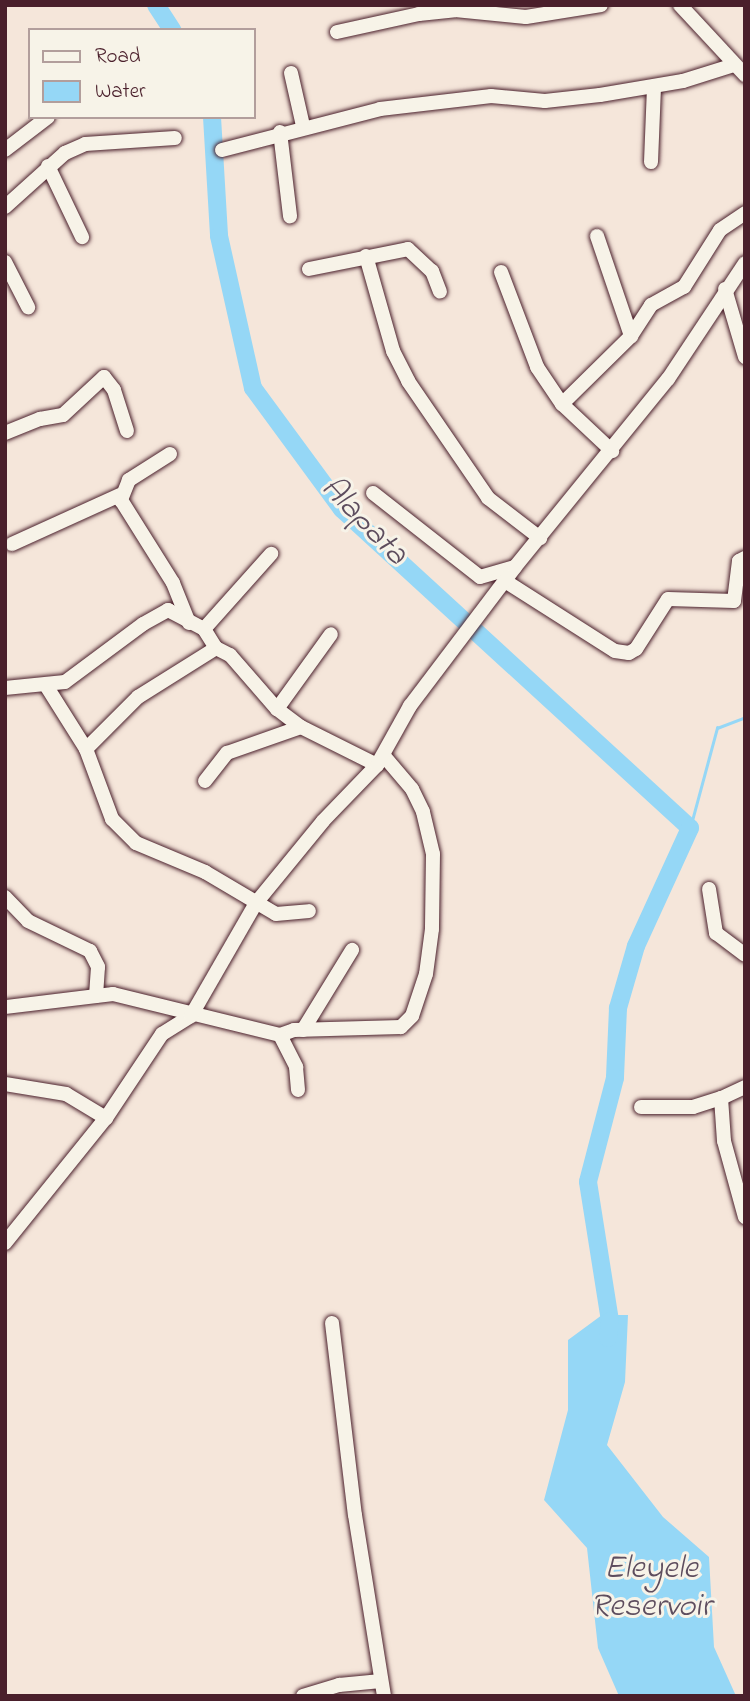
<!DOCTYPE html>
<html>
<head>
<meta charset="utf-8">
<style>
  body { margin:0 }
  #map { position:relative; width:750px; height:1701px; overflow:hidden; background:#f5e6da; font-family:"Indie Flower",sans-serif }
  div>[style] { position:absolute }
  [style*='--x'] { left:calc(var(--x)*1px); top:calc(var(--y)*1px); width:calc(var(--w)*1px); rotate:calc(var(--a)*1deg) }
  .water>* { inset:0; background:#95d7f6 }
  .stream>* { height:2.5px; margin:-1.25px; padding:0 1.25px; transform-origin:1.25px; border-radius:1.25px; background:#95d7f6 }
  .river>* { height:18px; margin:-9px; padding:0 9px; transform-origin:9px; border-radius:9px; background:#95d7f6 }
  .roads { filter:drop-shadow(0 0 2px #4a1f2b) drop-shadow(0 0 2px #4a1f2b) }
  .minor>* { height:14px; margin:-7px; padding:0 7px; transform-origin:7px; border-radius:7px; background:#f7f3e8 }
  span { translate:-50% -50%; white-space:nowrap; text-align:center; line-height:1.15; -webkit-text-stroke:6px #f7f3e8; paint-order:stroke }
  .water-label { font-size:33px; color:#5d4d5e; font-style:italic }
  .frame { position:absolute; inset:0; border:7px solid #4a1f2b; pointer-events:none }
  .legend { position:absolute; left:28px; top:28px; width:228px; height:91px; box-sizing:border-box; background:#f7f3e8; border:2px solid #b29e9c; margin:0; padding:9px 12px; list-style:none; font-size:21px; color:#4a1f2b }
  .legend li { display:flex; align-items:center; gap:14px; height:35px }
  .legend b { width:35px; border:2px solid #b29e9c }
</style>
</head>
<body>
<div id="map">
  <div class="water">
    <i style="clip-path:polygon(602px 1315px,628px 1315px,625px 1382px,607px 1445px,663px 1517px,709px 1557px,714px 1647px,736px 1696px,619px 1696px,598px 1648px,587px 1548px,544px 1500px,568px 1410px,568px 1340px)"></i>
  </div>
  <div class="stream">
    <i style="--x:690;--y:828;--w:104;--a:-74.9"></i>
    <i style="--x:717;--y:728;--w:30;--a:-21"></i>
  </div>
  <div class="river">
    <i style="--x:156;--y:5;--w:30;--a:57"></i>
    <i style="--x:212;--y:117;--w:119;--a:86.6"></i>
    <i style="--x:219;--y:236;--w:156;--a:77.4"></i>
    <i style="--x:253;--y:388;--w:150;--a:53.7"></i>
    <i style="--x:342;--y:509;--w:472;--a:42.5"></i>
    <i style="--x:690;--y:828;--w:130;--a:114.6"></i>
    <i style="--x:636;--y:946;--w:65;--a:106.2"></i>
    <i style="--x:618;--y:1008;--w:70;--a:92.5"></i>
    <i style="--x:615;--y:1078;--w:107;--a:104.6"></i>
    <i style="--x:588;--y:1182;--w:141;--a:81"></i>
    <i style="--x:610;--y:1321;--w:17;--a:97"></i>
  </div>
  <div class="roads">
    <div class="minor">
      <i style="--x:680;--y:5;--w:96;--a:47.1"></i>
      <i style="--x:337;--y:32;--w:84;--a:-12.4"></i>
      <i style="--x:419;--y:14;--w:36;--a:-6"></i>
      <i style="--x:455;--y:10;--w:71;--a:5.6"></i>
      <i style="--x:526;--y:17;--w:76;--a:-9.1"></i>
      <i style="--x:291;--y:73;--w:54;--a:77.2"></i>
      <i style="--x:280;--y:132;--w:85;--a:83.2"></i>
      <i style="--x:5;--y:150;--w:54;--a:-37.5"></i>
      <i style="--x:222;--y:150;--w:163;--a:-14.5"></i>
      <i style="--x:380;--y:109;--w:112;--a:-6.7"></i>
      <i style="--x:491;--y:96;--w:54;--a:5.3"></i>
      <i style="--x:545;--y:101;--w:55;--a:-6.2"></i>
      <i style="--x:600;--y:95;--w:84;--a:-9.6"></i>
      <i style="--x:683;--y:81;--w:53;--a:-17.4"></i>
      <i style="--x:651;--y:162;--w:75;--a:-87.7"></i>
      <i style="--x:48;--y:166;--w:79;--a:64.4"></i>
      <i style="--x:5;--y:207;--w:81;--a:-42"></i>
      <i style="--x:65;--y:153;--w:22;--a:-24"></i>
      <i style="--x:85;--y:144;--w:90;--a:-3.8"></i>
      <i style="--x:597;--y:236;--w:106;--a:71.2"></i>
      <i style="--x:366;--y:256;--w:99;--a:74.1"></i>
      <i style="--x:393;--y:351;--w:34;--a:63"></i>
      <i style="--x:408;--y:381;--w:142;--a:55.6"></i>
      <i style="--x:488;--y:498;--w:66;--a:37.6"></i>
      <i style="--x:5;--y:262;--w:51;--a:62.9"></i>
      <i style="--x:309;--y:269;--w:101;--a:-11.4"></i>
      <i style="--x:408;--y:249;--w:33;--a:43"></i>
      <i style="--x:432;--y:271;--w:22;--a:69"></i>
      <i style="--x:501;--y:272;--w:102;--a:69.2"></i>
      <i style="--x:537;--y:367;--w:45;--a:56"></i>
      <i style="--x:562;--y:404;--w:69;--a:43.2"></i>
      <i style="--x:725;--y:289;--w:71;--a:73.6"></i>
      <i style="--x:562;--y:404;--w:97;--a:-44.6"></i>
      <i style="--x:631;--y:336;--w:37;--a:-57"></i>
      <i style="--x:651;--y:305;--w:38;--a:-29"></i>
      <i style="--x:684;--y:287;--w:67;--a:-57.7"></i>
      <i style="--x:720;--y:230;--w:30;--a:-34"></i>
      <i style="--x:5;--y:433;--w:38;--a:-22"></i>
      <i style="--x:40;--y:419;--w:23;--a:-10"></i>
      <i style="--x:63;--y:415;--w:56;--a:-42.8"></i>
      <i style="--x:104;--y:377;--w:16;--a:52"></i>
      <i style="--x:114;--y:390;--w:43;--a:72.4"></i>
      <i style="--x:170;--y:454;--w:49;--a:147.6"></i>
      <i style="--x:129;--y:480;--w:22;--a:112"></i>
      <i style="--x:121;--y:500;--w:98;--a:57.9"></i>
      <i style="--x:173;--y:583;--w:43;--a:68.2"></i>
      <i style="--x:373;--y:493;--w:136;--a:38.1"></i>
      <i style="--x:480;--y:577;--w:36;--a:-16"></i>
      <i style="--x:12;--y:544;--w:119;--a:-24.4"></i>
      <i style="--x:505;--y:581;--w:130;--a:32.5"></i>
      <i style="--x:615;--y:651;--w:14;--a:8"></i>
      <i style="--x:629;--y:653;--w:8;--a:-30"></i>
      <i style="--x:636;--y:649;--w:59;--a:-57.4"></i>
      <i style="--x:668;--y:599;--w:66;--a:1.7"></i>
      <i style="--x:734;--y:601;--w:40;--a:-82.9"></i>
      <i style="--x:739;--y:561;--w:7;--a:-27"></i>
      <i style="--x:204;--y:629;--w:101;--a:-48.2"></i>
      <i style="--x:47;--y:687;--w:73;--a:57.8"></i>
      <i style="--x:86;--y:749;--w:75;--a:69.6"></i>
      <i style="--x:112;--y:819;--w:34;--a:45"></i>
      <i style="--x:136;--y:843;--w:75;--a:22.8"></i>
      <i style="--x:205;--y:872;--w:82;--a:30.6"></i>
      <i style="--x:276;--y:914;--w:33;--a:-5"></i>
      <i style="--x:5;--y:688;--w:60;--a:-5.7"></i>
      <i style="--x:65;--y:682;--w:97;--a:-36.6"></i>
      <i style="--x:143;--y:624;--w:29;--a:-29"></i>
      <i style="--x:168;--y:610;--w:41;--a:27.8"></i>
      <i style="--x:204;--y:629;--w:22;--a:58"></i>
      <i style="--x:216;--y:648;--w:16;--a:27"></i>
      <i style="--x:230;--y:655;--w:72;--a:49"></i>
      <i style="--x:277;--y:709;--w:30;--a:37"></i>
      <i style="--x:301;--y:727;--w:85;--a:26.6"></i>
      <i style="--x:377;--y:765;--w:11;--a:-52"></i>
      <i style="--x:384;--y:756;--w:43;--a:49.7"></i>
      <i style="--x:412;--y:789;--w:25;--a:64"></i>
      <i style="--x:423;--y:812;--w:43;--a:76.6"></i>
      <i style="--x:433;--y:854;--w:75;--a:90.8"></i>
      <i style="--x:432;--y:929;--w:45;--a:97.6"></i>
      <i style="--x:426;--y:974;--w:44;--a:108.4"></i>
      <i style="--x:412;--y:1016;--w:16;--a:135"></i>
      <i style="--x:401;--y:1027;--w:107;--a:178.4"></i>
      <i style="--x:294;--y:1030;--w:15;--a:160"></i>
      <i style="--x:280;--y:1035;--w:172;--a:-166.2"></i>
      <i style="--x:113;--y:994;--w:109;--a:173.1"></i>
      <i style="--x:277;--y:709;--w:92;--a:-54.2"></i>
      <i style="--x:86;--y:749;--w:74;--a:-45"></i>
      <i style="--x:138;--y:697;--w:92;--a:-32.1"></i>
      <i style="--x:205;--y:781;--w:36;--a:-52"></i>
      <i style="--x:227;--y:753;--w:78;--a:-19.4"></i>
      <i style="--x:709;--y:889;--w:45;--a:81"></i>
      <i style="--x:716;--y:933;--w:36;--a:37"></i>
      <i style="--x:5;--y:897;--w:33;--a:46"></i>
      <i style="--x:28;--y:921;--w:69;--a:25.8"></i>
      <i style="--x:90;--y:951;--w:18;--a:63"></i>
      <i style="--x:98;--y:967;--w:29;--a:94"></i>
      <i style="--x:303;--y:1030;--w:94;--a:-58.5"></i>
      <i style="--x:280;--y:1035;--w:36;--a:63"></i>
      <i style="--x:296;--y:1067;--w:23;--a:85"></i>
      <i style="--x:5;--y:1084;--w:62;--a:9.3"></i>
      <i style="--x:66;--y:1094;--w:47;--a:31"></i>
      <i style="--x:745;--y:1087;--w:26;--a:155"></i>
      <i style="--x:721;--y:1098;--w:43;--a:86"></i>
      <i style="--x:724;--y:1141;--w:79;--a:74.6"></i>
      <i style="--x:641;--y:1107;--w:52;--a:0"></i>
      <i style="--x:693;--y:1107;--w:29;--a:-18"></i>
      <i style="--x:5;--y:1243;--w:161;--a:-51.1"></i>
      <i style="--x:106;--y:1118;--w:101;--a:-56.3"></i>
      <i style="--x:162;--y:1034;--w:34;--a:-32"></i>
      <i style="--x:191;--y:1016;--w:130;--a:-60.1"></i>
      <i style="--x:256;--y:903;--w:106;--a:-50.7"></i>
      <i style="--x:323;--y:821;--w:78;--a:-46"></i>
      <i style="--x:377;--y:765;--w:68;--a:-60.8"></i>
      <i style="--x:410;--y:706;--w:174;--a:-52.9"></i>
      <i style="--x:515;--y:567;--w:242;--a:-50.9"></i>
      <i style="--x:668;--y:379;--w:139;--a:-56.4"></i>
      <i style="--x:332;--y:1323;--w:193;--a:83.2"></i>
      <i style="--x:355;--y:1515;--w:183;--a:80.9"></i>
      <i style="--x:303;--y:1696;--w:38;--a:-17"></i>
      <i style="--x:339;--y:1685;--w:42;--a:-5.4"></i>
    </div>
  </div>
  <div class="water-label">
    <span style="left:363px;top:522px;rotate:46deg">Alapata</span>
    <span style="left:651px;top:1589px">Eleyele<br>Reservoir</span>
  </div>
  <div class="frame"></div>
  <ul class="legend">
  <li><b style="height:9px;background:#f7f3e8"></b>Road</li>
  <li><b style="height:19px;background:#95d7f6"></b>Water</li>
  </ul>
</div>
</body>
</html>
